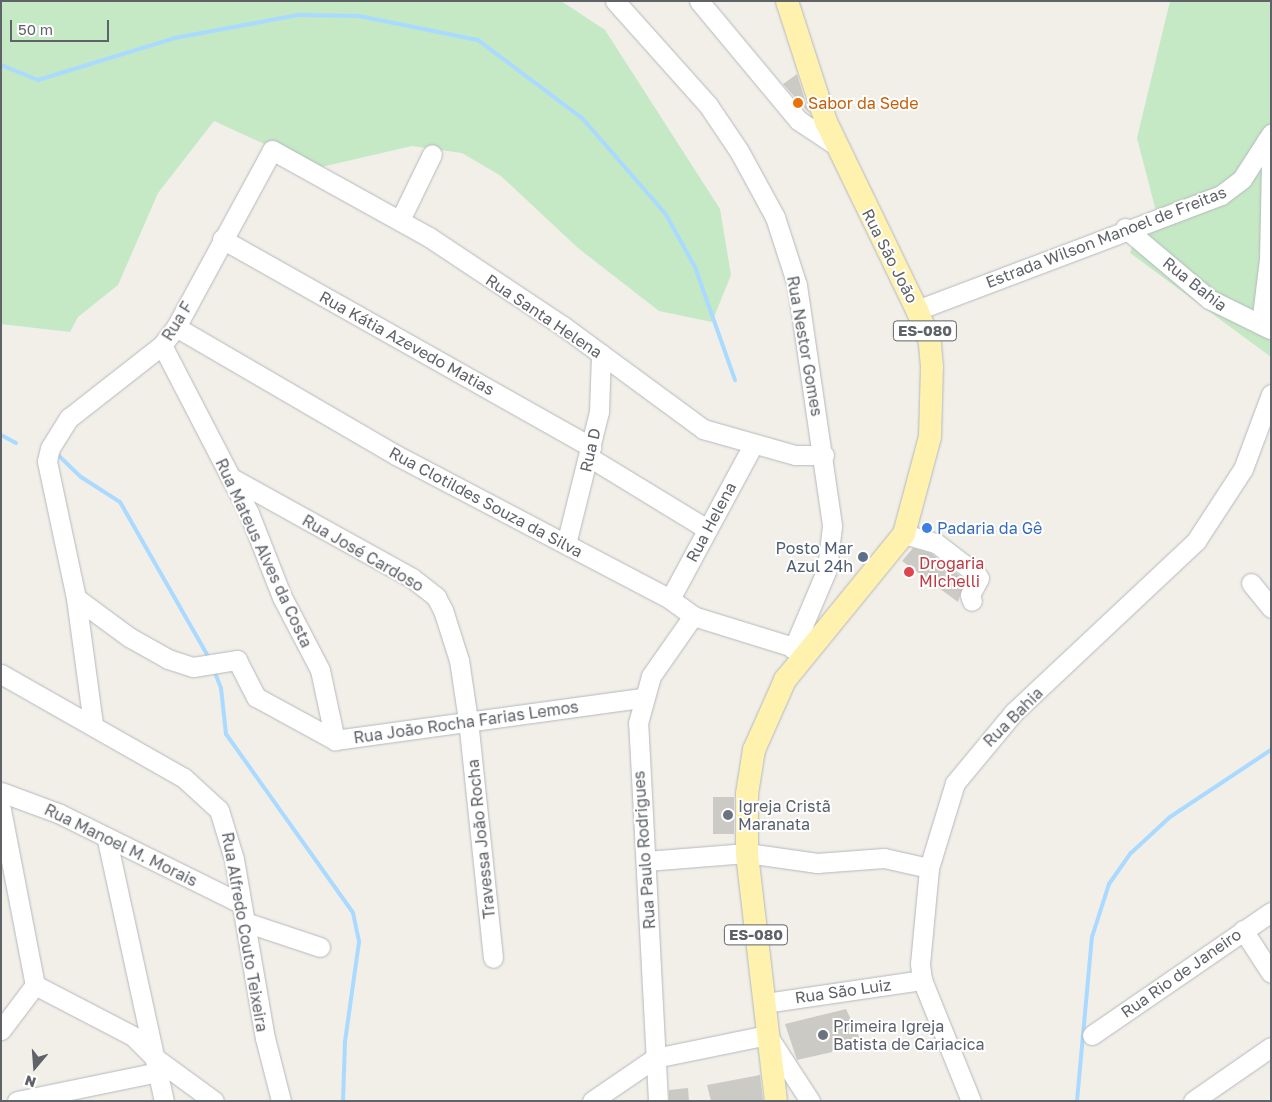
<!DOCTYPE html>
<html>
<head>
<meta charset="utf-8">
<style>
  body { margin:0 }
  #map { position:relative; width:1272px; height:1102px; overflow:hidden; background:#f1efe8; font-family:"Golos Text",sans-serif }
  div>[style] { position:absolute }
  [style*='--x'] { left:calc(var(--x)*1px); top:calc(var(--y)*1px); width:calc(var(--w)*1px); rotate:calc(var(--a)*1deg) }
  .green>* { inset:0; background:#c5e8c5 }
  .stream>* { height:4px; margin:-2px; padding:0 2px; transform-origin:2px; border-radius:2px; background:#aadaff }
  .building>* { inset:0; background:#cccac5; transform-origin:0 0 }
  .roads { filter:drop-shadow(0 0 1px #b5b8bc) drop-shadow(0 0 1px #b5b8bc) }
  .minor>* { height:19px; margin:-9.5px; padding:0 9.5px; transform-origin:9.5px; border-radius:9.5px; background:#fff }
  .major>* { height:22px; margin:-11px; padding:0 11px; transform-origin:11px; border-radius:11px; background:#fff2af }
  .dots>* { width:14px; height:14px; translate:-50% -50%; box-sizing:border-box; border:2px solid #fff; border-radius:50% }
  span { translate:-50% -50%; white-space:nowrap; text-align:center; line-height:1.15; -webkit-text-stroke:4px #fff; paint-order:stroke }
  .shield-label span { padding:1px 4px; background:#fff; border:1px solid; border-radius:4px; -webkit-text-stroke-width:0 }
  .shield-label { font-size:15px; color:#5f6368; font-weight:700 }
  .food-label { font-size:16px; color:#c56008 }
  .left { translate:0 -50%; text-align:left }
  .street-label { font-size:16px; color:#5f6368 }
  .shop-label { font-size:16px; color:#366cbe }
  .service-label { font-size:16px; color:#4e5e75 }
  .right { translate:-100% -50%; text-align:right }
  .health-label { font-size:16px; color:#be3a42 }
  .worship-label { font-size:16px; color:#5b616d }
  .frame { position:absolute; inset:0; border:2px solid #5f6368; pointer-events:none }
  .north { position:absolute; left:10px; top:1042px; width:50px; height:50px; -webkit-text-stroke:4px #fff; paint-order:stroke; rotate:198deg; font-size:14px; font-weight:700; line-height:20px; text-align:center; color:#5f6368 }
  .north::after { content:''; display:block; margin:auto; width:18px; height:22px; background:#5f6368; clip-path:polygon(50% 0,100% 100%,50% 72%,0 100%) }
  .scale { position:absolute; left:10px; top:20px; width:99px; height:22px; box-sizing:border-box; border:2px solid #5f6368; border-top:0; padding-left:6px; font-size:15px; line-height:18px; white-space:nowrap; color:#5f6368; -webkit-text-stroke:4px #fff; paint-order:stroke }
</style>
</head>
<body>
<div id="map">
  <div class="green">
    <i style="clip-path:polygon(1px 1px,561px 1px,605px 30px,720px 209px,731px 275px,712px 322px,659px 311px,578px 248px,501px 176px,462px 153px,412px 146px,317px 168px,214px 121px,158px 193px,118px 285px,78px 317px,70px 332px,1px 324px)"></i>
    <i style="clip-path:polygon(1170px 1px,1271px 1px,1271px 357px,1130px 253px,1139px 226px,1158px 219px,1137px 138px)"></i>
  </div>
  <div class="stream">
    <i style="--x:1;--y:65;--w:40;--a:22"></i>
    <i style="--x:38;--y:80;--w:143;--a:-17"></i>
    <i style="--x:175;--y:38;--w:125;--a:-10.6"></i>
    <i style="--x:298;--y:15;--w:61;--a:0.9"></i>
    <i style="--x:359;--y:16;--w:121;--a:11.4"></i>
    <i style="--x:478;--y:40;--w:130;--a:36.9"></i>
    <i style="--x:582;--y:118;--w:126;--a:48.9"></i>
    <i style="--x:665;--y:213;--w:62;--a:60.9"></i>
    <i style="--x:695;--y:267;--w:120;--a:70.5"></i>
    <i style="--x:1;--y:435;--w:17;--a:28"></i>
    <i style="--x:57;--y:454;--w:33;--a:44"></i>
    <i style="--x:81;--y:477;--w:46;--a:32.7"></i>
    <i style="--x:120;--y:502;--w:180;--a:60.3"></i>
    <i style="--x:214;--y:670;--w:19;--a:69"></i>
    <i style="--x:221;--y:688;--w:46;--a:83.8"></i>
    <i style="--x:226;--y:734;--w:219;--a:54.6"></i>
    <i style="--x:353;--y:913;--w:30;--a:78"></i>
    <i style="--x:359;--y:942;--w:100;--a:98"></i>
    <i style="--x:345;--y:1041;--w:60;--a:91.9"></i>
    <i style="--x:1077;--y:1101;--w:165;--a:-84.8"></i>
    <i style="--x:1092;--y:937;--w:56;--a:-72.2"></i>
    <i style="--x:1109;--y:884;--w:38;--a:-55"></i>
    <i style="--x:1131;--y:853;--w:53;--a:-42.7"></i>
    <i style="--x:1170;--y:817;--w:121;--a:-33.6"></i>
  </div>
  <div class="building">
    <i style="clip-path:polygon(797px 74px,807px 107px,810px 114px,783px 84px)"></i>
    <i style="clip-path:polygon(913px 548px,931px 553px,965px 580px,958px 602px,902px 561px)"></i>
    <i style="left:713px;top:797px;width:21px;height:37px"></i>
    <i style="clip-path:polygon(846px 1009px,863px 1045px,797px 1060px,785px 1024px)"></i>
    <i style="clip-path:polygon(760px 1075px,763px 1101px,711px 1101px,707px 1085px)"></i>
    <i style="clip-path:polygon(688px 1088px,689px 1101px,669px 1101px,669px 1090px)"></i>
  </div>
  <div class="roads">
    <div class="minor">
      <i style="--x:615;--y:1;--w:140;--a:48.2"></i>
      <i style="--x:708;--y:105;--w:55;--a:56"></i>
      <i style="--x:739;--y:151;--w:75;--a:61.4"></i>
      <i style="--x:775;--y:217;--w:71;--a:72.1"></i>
      <i style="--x:797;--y:285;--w:244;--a:81.7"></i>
      <i style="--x:832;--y:526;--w:43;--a:96.6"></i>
      <i style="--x:827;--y:569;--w:87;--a:113"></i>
      <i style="--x:699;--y:1;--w:155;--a:50.2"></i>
      <i style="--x:798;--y:120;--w:43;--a:33.7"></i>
      <i style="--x:400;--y:220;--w:73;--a:-64.1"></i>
      <i style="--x:1125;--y:228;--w:110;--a:40.2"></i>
      <i style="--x:1209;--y:299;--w:68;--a:26.2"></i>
      <i style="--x:222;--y:239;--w:424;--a:29.4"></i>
      <i style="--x:917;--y:310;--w:325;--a:-20.7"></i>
      <i style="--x:1221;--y:195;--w:26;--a:-37"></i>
      <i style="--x:1242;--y:179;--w:54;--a:-57.2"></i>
      <i style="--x:1261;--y:324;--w:65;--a:-83"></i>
      <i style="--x:1269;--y:259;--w:99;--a:-88.8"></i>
      <i style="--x:1271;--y:160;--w:19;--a:-106"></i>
      <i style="--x:176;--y:327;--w:255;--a:30.2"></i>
      <i style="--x:396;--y:455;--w:310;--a:27.7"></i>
      <i style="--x:670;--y:599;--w:29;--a:36"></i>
      <i style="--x:693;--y:616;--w:118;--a:17.2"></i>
      <i style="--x:162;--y:345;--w:189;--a:62.6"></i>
      <i style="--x:249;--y:513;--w:90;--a:68.6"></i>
      <i style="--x:282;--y:597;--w:82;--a:62.5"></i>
      <i style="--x:320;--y:670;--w:72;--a:77.9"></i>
      <i style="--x:589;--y:457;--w:138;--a:31.4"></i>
      <i style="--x:230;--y:477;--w:208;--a:29"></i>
      <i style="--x:412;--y:578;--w:31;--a:38"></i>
      <i style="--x:436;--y:597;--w:15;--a:62"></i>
      <i style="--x:443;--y:610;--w:52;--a:72.3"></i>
      <i style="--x:459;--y:660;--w:61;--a:81.5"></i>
      <i style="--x:468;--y:720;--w:239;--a:84"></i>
      <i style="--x:904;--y:534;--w:33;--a:16"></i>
      <i style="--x:936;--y:543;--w:49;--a:37.6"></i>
      <i style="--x:975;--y:573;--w:6;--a:51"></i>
      <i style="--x:979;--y:578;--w:19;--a:118"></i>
      <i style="--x:970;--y:595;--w:6;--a:72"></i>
      <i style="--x:566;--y:544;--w:136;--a:-76"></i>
      <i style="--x:599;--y:412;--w:58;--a:-88"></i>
      <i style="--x:1251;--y:583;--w:32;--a:51"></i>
      <i style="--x:76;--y:598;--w:66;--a:36.3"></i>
      <i style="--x:129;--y:637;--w:45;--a:29.4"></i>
      <i style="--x:168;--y:659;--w:26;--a:18"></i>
      <i style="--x:193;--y:667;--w:45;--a:-9"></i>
      <i style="--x:237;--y:660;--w:42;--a:62.8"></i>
      <i style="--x:256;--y:697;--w:90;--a:28.6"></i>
      <i style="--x:335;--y:740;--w:310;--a:-7.8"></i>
      <i style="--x:670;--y:599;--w:175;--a:-61.7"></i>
      <i style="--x:1;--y:674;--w:210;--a:29.6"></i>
      <i style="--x:184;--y:778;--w:47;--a:42.4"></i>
      <i style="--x:219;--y:810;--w:51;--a:73"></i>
      <i style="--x:234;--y:859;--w:182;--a:80.2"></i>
      <i style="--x:265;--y:1038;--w:65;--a:75.7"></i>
      <i style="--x:93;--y:724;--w:127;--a:-97.7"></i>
      <i style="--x:76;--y:598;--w:140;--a:-102"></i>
      <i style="--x:47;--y:461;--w:13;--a:-77"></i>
      <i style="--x:50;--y:448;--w:36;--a:-58"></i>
      <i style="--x:69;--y:418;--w:118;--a:-38.1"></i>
      <i style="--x:162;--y:345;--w:23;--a:-52"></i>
      <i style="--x:176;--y:327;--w:201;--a:-61.5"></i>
      <i style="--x:272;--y:150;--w:179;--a:29"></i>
      <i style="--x:429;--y:237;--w:161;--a:33.6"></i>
      <i style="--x:563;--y:326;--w:174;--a:36.3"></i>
      <i style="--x:703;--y:429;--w:96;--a:15.8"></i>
      <i style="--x:795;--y:455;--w:29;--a:0"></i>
      <i style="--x:1;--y:792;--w:63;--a:20.4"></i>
      <i style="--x:60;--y:814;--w:201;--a:26.3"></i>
      <i style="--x:1;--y:809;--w:179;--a:79.1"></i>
      <i style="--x:107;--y:840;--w:267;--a:77.7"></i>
      <i style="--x:646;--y:861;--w:101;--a:-4.5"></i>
      <i style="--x:747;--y:853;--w:71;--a:8.1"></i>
      <i style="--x:817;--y:863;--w:67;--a:-4.3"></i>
      <i style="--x:884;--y:858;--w:46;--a:12.5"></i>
      <i style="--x:245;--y:922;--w:79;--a:18.4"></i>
      <i style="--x:1243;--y:930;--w:51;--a:56.9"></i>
      <i style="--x:35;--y:985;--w:110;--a:27.5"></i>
      <i style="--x:133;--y:1036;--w:31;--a:45"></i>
      <i style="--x:155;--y:1058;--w:73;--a:36.1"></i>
      <i style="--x:765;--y:1003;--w:159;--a:-8.3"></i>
      <i style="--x:1;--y:1030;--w:56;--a:-52.9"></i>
      <i style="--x:1092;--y:1035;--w:217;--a:-34.5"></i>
      <i style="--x:17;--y:1101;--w:144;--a:-11.6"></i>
      <i style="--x:592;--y:1101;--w:76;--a:-34.3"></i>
      <i style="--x:655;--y:1058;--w:114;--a:-11.6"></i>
      <i style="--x:767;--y:1035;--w:79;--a:56.9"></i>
      <i style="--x:658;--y:1101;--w:379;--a:-93"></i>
      <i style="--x:638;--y:723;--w:49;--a:-74.5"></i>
      <i style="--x:651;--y:676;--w:73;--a:-55"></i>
      <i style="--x:971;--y:1101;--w:131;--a:-112"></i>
      <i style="--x:922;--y:980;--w:16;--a:-97"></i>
      <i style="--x:920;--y:964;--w:96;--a:-84.6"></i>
      <i style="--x:929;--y:868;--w:89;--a:-73"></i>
      <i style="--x:955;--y:783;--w:92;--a:-50.3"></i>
      <i style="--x:1014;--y:712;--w:250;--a:-43.2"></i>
      <i style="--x:1196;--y:541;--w:86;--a:-56.9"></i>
      <i style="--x:1243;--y:469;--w:80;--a:-69.5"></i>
      <i style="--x:1193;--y:1101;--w:95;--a:-34.7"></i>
    </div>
    <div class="major">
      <i style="--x:776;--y:1101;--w:250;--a:-96.7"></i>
      <i style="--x:747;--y:853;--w:59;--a:-90"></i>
      <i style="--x:747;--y:794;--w:45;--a:-81"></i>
      <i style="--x:754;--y:750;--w:77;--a:-66.1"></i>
      <i style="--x:785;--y:680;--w:188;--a:-50.8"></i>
      <i style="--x:904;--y:534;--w:100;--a:-75"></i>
      <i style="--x:930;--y:437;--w:70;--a:-88.4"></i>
      <i style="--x:932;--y:367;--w:25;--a:-95"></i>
      <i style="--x:930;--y:342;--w:35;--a:-112"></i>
      <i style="--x:917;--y:310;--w:209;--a:-115.8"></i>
      <i style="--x:826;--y:122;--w:127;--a:-107.9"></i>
    </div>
  </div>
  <div class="dots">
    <i style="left:798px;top:103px;background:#e8710a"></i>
    <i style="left:927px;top:528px;background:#3f7fe0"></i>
    <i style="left:863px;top:557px;background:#5c6f8a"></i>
    <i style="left:909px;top:572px;background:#e0444e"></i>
    <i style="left:728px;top:815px;background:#6b7280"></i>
    <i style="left:823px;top:1035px;background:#6b7280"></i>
  </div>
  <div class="shield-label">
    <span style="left:925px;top:331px">ES-080</span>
    <span style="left:756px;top:935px">ES-080</span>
  </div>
  <div class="food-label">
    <span class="left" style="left:808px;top:103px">Sabor da Sede</span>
  </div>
  <div class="street-label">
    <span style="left:1106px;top:237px;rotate:-21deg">Estrada Wilson Manoel de Freitas</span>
    <span style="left:890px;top:256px;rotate:63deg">Rua São João</span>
    <span style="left:1195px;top:284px;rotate:38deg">Rua Bahia</span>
    <span style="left:544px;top:316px;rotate:34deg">Rua Santa Helena</span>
    <span style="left:177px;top:321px;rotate:-58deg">Rua F</span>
    <span style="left:407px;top:343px;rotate:29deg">Rua Kátia Azevedo Matias</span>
    <span style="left:805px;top:346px;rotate:80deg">Rua Nestor Gomes</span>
    <span style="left:590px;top:450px;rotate:-77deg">Rua D</span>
    <span style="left:486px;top:502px;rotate:28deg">Rua Clotildes Souza da Silva</span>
    <span style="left:711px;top:522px;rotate:-62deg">Rua Helena</span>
    <span style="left:264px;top:553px;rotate:65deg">Rua Mateus Alves da Costa</span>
    <span style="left:363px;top:553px;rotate:30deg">Rua José Cardoso</span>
    <span style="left:1013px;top:717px;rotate:-45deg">Rua Bahia</span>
    <span style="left:466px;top:722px;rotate:-8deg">Rua João Rocha Farias Lemos</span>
    <span style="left:481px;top:839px;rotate:-96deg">Travessa João Rocha</span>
    <span style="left:121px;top:845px;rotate:26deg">Rua Manoel M. Morais</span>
    <span style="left:644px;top:850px;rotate:-94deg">Rua Paulo Rodrigues</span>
    <span style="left:245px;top:932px;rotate:80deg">Rua Alfredo Couto Teixeira</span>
    <span style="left:1181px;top:973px;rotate:-35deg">Rua Rio de Janeiro</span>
    <span style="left:843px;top:991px;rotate:-8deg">Rua São Luiz</span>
  </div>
  <div class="shop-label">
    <span class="left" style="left:937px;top:528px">Padaria da Gê</span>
  </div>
  <div class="service-label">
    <span class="right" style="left:853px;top:557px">Posto Mar<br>Azul 24h</span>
  </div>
  <div class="health-label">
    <span class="left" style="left:919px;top:572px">Drogaria<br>MIchelli</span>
  </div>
  <div class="worship-label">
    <span class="left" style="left:738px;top:815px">Igreja Cristã<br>Maranata</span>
    <span class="left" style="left:833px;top:1035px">Primeira Igreja<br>Batista de Cariacica</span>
  </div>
  <div class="frame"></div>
  <div class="north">N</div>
  <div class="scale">50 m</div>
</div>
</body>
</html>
